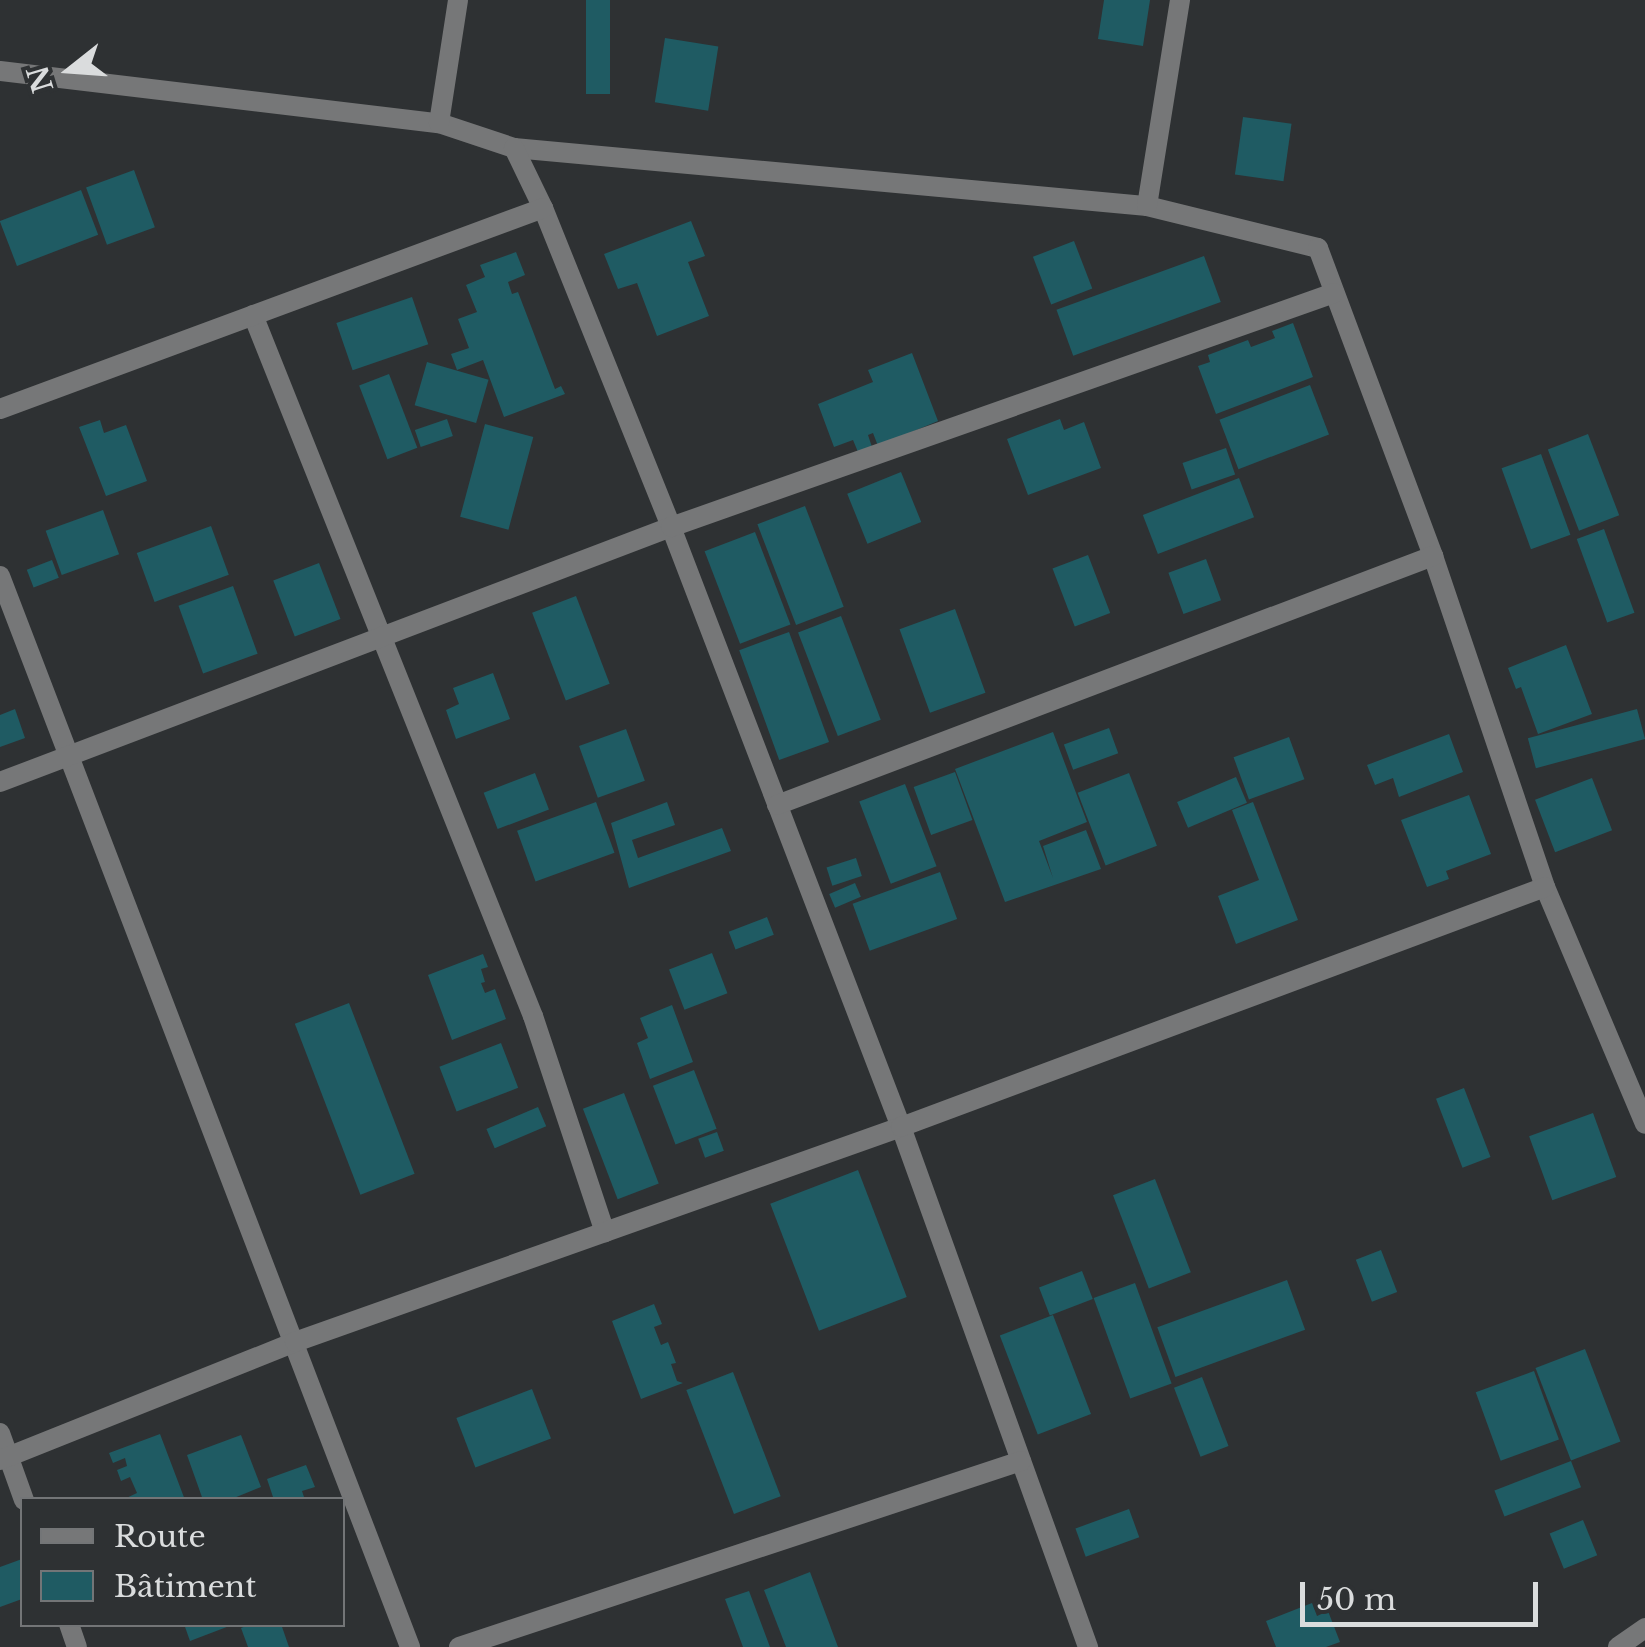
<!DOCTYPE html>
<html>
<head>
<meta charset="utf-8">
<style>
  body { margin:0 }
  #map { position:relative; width:1645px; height:1647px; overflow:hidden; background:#2e3133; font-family:"Libre Baskerville",serif }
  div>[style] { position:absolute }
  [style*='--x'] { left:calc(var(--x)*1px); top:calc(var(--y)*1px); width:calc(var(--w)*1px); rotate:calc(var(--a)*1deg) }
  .building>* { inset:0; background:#1f5b63; transform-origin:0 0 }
  .minor>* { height:20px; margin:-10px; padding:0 10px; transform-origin:10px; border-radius:10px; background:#767778 }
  span { translate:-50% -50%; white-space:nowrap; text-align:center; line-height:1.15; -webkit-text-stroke:9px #2e3133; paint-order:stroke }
  .legend { position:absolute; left:20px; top:1497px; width:325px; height:130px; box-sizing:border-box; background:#2e3133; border:2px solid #737577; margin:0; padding:12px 18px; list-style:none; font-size:30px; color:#dadcdd }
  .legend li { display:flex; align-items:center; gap:20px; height:50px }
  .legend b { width:50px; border:2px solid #737577 }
  .north { position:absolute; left:20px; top:20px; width:100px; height:100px; -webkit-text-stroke:8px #2e3133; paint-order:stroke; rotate:253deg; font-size:28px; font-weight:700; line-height:40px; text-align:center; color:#dadcdd }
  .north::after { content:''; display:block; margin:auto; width:35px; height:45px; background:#dadcdd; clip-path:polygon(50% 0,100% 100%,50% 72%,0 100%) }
  .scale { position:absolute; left:1300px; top:1582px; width:238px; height:45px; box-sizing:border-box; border:5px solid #dadcdd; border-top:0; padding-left:12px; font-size:30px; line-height:35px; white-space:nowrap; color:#dadcdd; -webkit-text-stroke:8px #2e3133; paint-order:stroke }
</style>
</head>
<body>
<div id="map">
  <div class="building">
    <i style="left:586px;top:0;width:24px;height:94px"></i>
    <i style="clip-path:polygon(1104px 0,1150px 0,1143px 46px,1098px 39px)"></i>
    <i style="left:665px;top:38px;width:54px;height:65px;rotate:9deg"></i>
    <i style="left:1243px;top:117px;width:49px;height:58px;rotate:8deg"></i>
    <i style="left:134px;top:170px;width:61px;height:51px;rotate:70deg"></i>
    <i style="left:81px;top:190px;width:48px;height:87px;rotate:69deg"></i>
    <i style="clip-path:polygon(691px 221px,705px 256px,688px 262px,709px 316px,657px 336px,637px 283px,618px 289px,604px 254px)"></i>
    <i style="left:1074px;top:241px;width:51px;height:44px;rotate:69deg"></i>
    <i style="clip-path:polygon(516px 252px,525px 275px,508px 282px,512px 294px,518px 292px,555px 389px,561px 386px,565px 394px,504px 417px,483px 360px,457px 370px,451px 354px,469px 348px,458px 319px,477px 312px,466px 285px,485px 277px,480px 265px)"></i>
    <i style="left:1204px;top:256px;width:49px;height:157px;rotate:70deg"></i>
    <i style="left:412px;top:297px;width:50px;height:80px;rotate:71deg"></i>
    <i style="clip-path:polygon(1293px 323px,1313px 377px,1216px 414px,1198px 366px,1210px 362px,1208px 355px,1248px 340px,1251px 347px,1275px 338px,1272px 331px)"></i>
    <i style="clip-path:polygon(912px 353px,938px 421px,878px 446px,873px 433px,868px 435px,872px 447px,858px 452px,853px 440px,834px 447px,818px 404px,873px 382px,868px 370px)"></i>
    <i style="left:427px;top:362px;width:64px;height:45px;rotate:16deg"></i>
    <i style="left:389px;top:374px;width:79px;height:32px;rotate:69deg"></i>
    <i style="left:1310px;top:385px;width:53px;height:97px;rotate:69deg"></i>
    <i style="left:447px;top:419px;width:18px;height:34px;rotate:71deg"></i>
    <i style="clip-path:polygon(1060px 419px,1064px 430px,1084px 422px,1101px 468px,1028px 495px,1007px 439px)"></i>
    <i style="clip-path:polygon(100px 420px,104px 433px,126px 425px,147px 481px,106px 496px,79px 427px)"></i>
    <i style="left:485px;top:424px;width:50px;height:96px;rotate:15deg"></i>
    <i style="left:1588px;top:434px;width:87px;height:43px;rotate:69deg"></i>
    <i style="left:1226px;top:448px;width:28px;height:46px;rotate:71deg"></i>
    <i style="left:1541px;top:454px;width:86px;height:42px;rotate:70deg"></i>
    <i style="left:901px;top:472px;width:54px;height:58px;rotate:68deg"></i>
    <i style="left:1239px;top:478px;width:42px;height:103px;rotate:69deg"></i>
    <i style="left:805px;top:506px;width:108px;height:51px;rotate:69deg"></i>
    <i style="left:103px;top:510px;width:47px;height:61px;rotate:70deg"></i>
    <i style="left:211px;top:526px;width:52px;height:79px;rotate:70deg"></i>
    <i style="left:1604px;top:529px;width:89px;height:29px;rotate:70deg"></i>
    <i style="left:755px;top:532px;width:99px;height:54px;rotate:69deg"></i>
    <i style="left:1088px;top:555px;width:62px;height:38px;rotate:69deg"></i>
    <i style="left:1206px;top:559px;width:44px;height:40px;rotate:70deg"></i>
    <i style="left:52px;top:560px;width:19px;height:27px;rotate:69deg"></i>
    <i style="left:319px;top:563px;width:60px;height:49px;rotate:69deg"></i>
    <i style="left:233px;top:586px;width:72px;height:58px;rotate:70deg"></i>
    <i style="left:576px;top:596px;width:94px;height:47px;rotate:69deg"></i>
    <i style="left:955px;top:609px;width:89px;height:59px;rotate:70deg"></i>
    <i style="left:841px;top:616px;width:111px;height:46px;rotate:69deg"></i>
    <i style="left:789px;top:632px;width:117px;height:53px;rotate:70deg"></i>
    <i style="clip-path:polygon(1566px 645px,1592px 714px,1538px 734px,1521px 687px,1516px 689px,1508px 668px)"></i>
    <i style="clip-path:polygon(493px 673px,510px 719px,456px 739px,446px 710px,459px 704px,453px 688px)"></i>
    <i style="clip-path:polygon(15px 709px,25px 738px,0 747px,0 715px)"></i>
    <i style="left:1637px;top:709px;width:31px;height:113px;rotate:75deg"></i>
    <i style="left:1109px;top:728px;width:27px;height:48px;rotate:70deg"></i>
    <i style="left:626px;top:729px;width:55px;height:50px;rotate:70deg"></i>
    <i style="clip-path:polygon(1053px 732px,1087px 822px,1039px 841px,1053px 878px,1043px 846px,1086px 830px,1101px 869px,1005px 902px,955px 769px)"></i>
    <i style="clip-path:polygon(1449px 734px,1463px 772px,1399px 797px,1393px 778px,1375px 785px,1367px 765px)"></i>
    <i style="left:1289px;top:737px;width:45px;height:59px;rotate:70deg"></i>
    <i style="left:955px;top:772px;width:51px;height:44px;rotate:70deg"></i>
    <i style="left:535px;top:773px;width:39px;height:55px;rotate:69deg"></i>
    <i style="left:1129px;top:773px;width:78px;height:55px;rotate:69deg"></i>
    <i style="left:1236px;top:777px;width:28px;height:64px;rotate:67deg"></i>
    <i style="left:1592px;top:778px;width:56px;height:61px;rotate:69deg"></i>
    <i style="left:905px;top:784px;width:88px;height:49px;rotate:69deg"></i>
    <i style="clip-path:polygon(1469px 795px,1491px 854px,1446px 871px,1449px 879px,1427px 887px,1401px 820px)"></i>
    <i style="left:596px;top:802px;width:54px;height:84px;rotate:70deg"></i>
    <i style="clip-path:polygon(667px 802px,675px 825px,632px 840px,638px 858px,722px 828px,731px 851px,629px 888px,611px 823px)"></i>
    <i style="clip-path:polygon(1253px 802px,1298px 920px,1236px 944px,1218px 896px,1259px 880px,1232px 810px)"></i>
    <i style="left:856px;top:858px;width:19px;height:31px;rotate:72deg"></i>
    <i style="left:940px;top:872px;width:50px;height:93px;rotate:70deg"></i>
    <i style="left:855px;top:883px;width:15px;height:28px;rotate:67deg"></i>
    <i style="left:767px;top:917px;width:19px;height:41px;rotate:69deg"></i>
    <i style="left:712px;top:953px;width:43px;height:46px;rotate:69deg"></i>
    <i style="clip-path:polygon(483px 954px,488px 967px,481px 969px,485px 982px,481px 983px,485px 993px,495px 989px,506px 1019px,452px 1040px,428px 975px)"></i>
    <i style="left:349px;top:1003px;width:183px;height:58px;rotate:69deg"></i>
    <i style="clip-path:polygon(672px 1005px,693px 1062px,650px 1079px,637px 1043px,648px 1038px,640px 1018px)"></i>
    <i style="left:501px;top:1043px;width:48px;height:66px;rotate:69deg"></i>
    <i style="left:694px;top:1070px;width:63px;height:44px;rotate:69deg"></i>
    <i style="left:1464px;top:1088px;width:74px;height:30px;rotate:69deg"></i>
    <i style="left:624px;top:1093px;width:97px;height:44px;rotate:69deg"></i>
    <i style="left:538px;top:1107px;width:21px;height:56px;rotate:67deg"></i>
    <i style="left:1593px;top:1113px;width:68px;height:68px;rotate:70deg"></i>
    <i style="left:717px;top:1132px;width:20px;height:20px;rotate:70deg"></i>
    <i style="left:858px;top:1170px;width:136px;height:94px;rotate:69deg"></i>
    <i style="left:1155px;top:1179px;width:100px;height:45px;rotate:69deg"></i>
    <i style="left:1381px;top:1250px;width:45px;height:27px;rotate:69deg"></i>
    <i style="left:1082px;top:1271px;width:30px;height:46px;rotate:69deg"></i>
    <i style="left:1287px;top:1280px;width:53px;height:138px;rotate:70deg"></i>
    <i style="left:1135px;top:1283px;width:107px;height:44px;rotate:70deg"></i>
    <i style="clip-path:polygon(654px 1304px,662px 1324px,654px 1327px,661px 1345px,668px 1342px,676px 1363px,671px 1364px,677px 1381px,683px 1383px,641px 1399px,612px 1321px)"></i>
    <i style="left:1053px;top:1315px;width:106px;height:57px;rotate:69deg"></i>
    <i style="left:1585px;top:1349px;width:99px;height:53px;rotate:69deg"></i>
    <i style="left:1534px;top:1371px;width:73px;height:62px;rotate:70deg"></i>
    <i style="left:733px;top:1372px;width:133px;height:50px;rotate:69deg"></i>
    <i style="left:1202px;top:1377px;width:74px;height:30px;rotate:69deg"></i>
    <i style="left:532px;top:1389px;width:53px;height:81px;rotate:69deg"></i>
    <i style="clip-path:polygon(160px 1434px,185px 1500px,122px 1500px,137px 1493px,130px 1477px,121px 1481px,117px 1470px,127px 1466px,125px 1458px,113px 1463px,109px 1453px)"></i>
    <i style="clip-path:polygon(241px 1435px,261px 1487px,229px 1500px,203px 1500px,187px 1455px)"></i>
    <i style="left:1571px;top:1461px;width:28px;height:82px;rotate:69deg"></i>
    <i style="clip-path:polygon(306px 1465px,315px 1487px,302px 1491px,305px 1500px,274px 1500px,267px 1479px)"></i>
    <i style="left:1129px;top:1509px;width:30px;height:57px;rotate:70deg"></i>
    <i style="left:1583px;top:1520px;width:38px;height:36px;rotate:68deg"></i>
    <i style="clip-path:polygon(22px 1559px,22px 1599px,0 1607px,0 1567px)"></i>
    <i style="clip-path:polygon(810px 1572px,838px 1647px,786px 1647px,764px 1590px)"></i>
    <i style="clip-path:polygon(749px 1591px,770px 1647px,743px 1647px,725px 1599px)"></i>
    <i style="clip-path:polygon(1312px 1603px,1317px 1616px,1328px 1611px,1340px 1642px,1326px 1647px,1276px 1647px,1266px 1621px)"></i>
    <i style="clip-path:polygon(184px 1624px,232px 1624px,232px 1625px,190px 1641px)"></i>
    <i style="clip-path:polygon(251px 1624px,281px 1624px,289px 1647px,248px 1647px,241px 1628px)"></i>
  </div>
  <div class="minor">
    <i style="--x:0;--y:71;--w:442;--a:6.8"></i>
    <i style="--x:439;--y:123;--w:79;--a:18.4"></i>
    <i style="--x:514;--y:148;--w:636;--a:5.24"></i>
    <i style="--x:1147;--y:206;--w:176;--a:13.8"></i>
    <i style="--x:1318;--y:248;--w:329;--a:69.5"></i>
    <i style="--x:1433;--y:556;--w:349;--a:71.3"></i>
    <i style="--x:1545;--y:887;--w:257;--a:67.1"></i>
    <i style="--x:439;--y:123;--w:124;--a:-81.2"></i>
    <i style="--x:514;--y:148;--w:67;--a:64.2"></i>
    <i style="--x:543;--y:208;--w:344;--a:68.1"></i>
    <i style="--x:671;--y:527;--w:643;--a:69.03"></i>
    <i style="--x:901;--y:1127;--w:553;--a:70.22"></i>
    <i style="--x:1147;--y:206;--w:209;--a:-80.9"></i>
    <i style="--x:253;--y:315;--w:755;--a:68.23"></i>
    <i style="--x:533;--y:1016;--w:228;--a:71.6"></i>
    <i style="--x:0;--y:409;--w:579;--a:-20.31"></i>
    <i style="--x:0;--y:576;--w:1147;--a:69.05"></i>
    <i style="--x:0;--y:782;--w:718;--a:-20.81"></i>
    <i style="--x:671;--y:527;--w:703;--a:-19.44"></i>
    <i style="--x:777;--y:805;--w:702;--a:-20.79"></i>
    <i style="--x:0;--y:1433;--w:71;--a:70.3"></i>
    <i style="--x:0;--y:1460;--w:318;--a:-21.8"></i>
    <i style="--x:295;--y:1342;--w:643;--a:-19.53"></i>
    <i style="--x:901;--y:1127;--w:687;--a:-20.44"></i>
    <i style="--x:69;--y:1624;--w:24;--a:71"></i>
    <i style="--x:459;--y:1647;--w:592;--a:-18.31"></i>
    <i style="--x:1618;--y:1647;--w:33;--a:-35"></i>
  </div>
  <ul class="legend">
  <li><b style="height:12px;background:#767778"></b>Route</li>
  <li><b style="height:28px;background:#1f5b63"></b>Bâtiment</li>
  </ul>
  <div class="north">N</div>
  <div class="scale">50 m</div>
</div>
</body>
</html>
